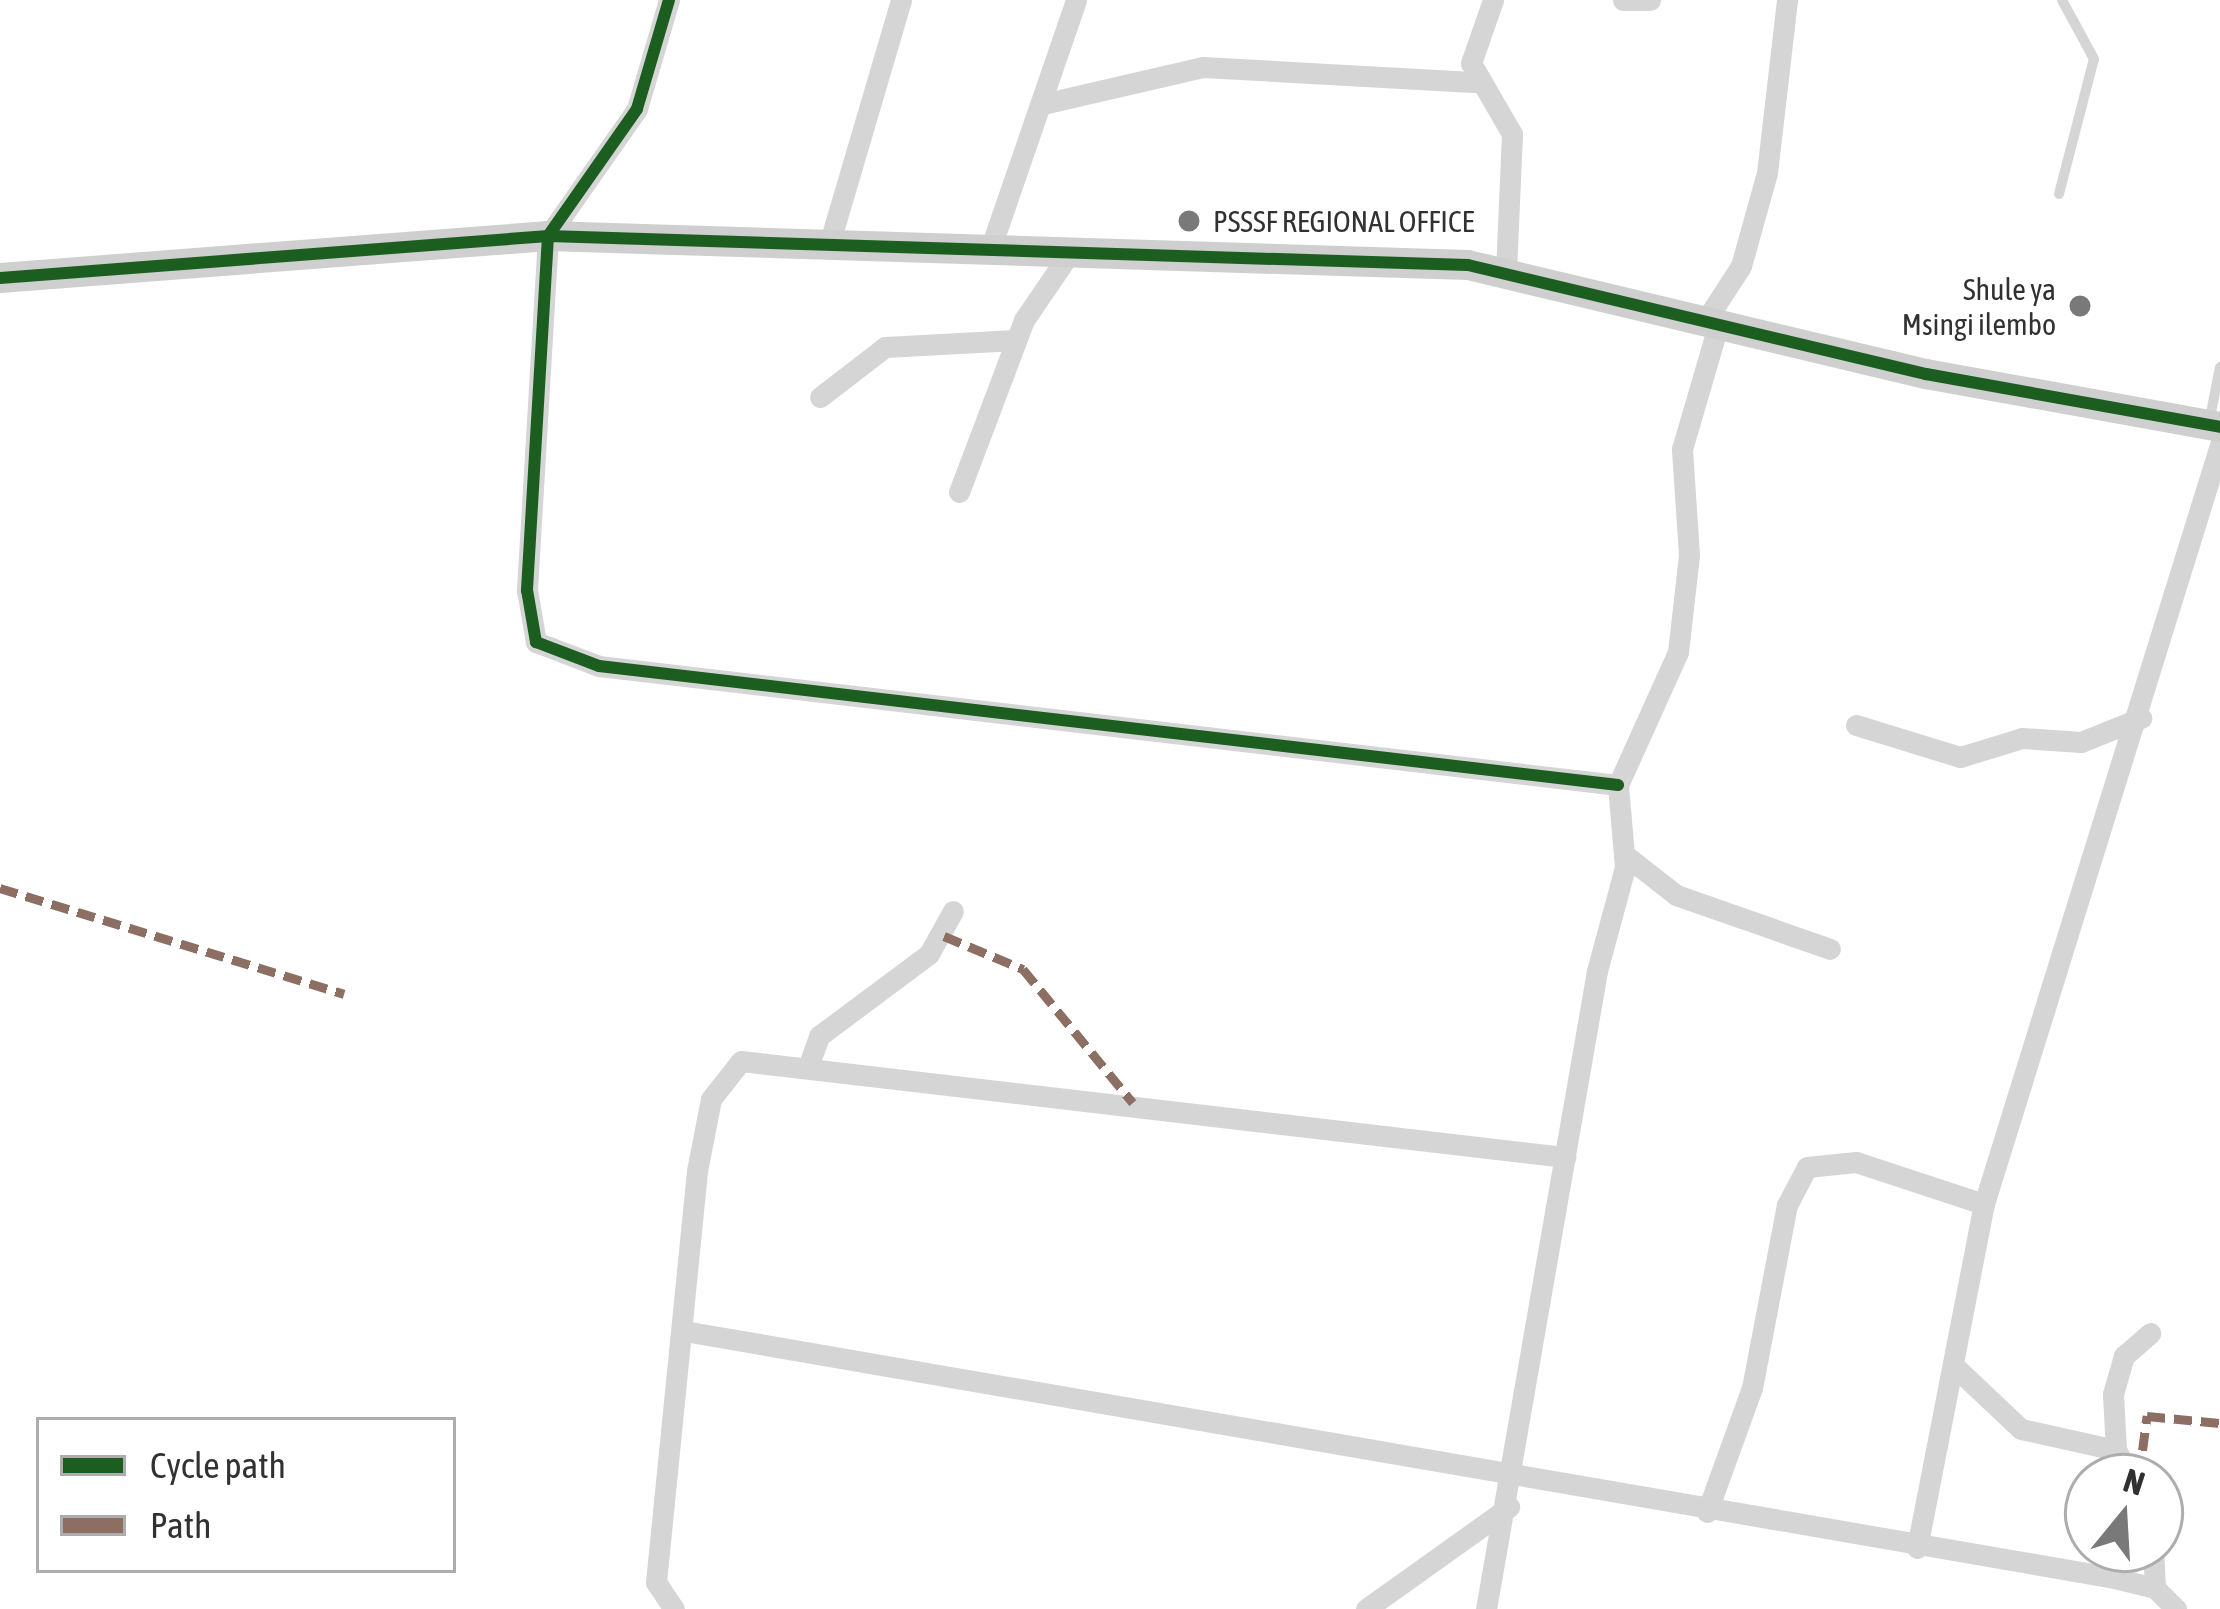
<!DOCTYPE html>
<html>
<head>
<meta charset="utf-8">
<style>
  body { margin:0 }
  #map { position:relative; width:2220px; height:1609px; overflow:hidden; background:#fff; font-family:"Asap Condensed",sans-serif }
  div>[style] { position:absolute }
  [style*='--x'] { left:calc(var(--x)*1px); top:calc(var(--y)*1px); width:calc(var(--w)*1px); rotate:calc(var(--a)*1deg) }
  .lane>* { height:10px; margin:-5px; padding:0 5px; transform-origin:5px; border-radius:5px; background:#d5d5d5 }
  .street>* { height:21px; margin:-10.5px; padding:0 10.5px; transform-origin:10.5px; border-radius:10.5px; background:#d5d5d5 }
  .secondary>* { height:30px; margin:-15px; padding:0 15px; transform-origin:15px; border-radius:15px; background:#cfcfcf }
  .quiet>* { height:9px; margin-top:-4.5px; transform-origin:0; background:repeating-linear-gradient(90deg,#8d6e63 0 18px,transparent 0 27px) }
  .cycleway>* { height:12px; margin:-6px; padding:0 6px; transform-origin:6px; border-radius:6px; background:#1b5e20 }
  .dots>* { width:33px; height:33px; translate:-50% -50%; box-sizing:border-box; border:6px solid #fff; border-radius:50% }
  span { translate:-50% -50%; white-space:nowrap; text-align:center; line-height:1.15; -webkit-text-stroke:12px #fff; paint-order:stroke }
  .poi-label { font-size:30px; color:#313131 }
  .left { translate:0 -50%; text-align:left }
  .right { translate:-100% -50%; text-align:right }
  .legend { position:absolute; left:36px; top:1417px; width:420px; height:156px; box-sizing:border-box; background:#fff; border:3px solid #adadad; margin:0; padding:15px 21px; list-style:none; font-size:36px; color:#313131 }
  .legend li { display:flex; align-items:center; gap:24px; height:60px }
  .legend b { width:60px; border:3px solid #adadad }
  .north { position:absolute; left:2064px; top:1453px; width:120px; height:120px; box-sizing:border-box; background:#fff; border:3px solid #adadad; border-radius:50%; rotate:18deg; font-size:33px; font-weight:700; line-height:48px; text-align:center; color:#313131 }
  .north::after { content:''; display:block; margin:auto; width:42px; height:54px; background:#797979; clip-path:polygon(50% 0,100% 100%,50% 72%,0 100%) }
</style>
</head>
<body>
<div id="map">
  <div class="lane">
    <i style="--x:2059;--y:194;--w:139;--a:-75.5"></i>
    <i style="--x:2094;--y:59;--w:67;--a:-118.5"></i>
    <i style="--x:2209;--y:423;--w:57;--a:-78.9"></i>
  </div>
  <div class="street">
    <i style="--x:669;--y:0;--w:114;--a:106.4"></i>
    <i style="--x:637;--y:109;--w:155;--a:125"></i>
    <i style="--x:548;--y:236;--w:355;--a:93.4"></i>
    <i style="--x:527;--y:590;--w:53;--a:80.2"></i>
    <i style="--x:536;--y:642;--w:67;--a:20.9"></i>
    <i style="--x:599;--y:666;--w:1026;--a:6.66"></i>
    <i style="--x:1493;--y:0;--w:67;--a:109.2"></i>
    <i style="--x:1471;--y:63;--w:82;--a:60"></i>
    <i style="--x:1512;--y:134;--w:138;--a:92.5"></i>
    <i style="--x:1623;--y:0;--w:27;--a:0"></i>
    <i style="--x:1047;--y:103;--w:160;--a:-13"></i>
    <i style="--x:1203;--y:67;--w:270;--a:3.2"></i>
    <i style="--x:831;--y:238;--w:248;--a:-73.6"></i>
    <i style="--x:991;--y:247;--w:261;--a:-71"></i>
    <i style="--x:1704;--y:323;--w:68;--a:-57"></i>
    <i style="--x:1741;--y:266;--w:97;--a:-74.4"></i>
    <i style="--x:1767;--y:173;--w:174;--a:-83.4"></i>
    <i style="--x:820;--y:397;--w:82;--a:-37.6"></i>
    <i style="--x:885;--y:347;--w:131;--a:-3.1"></i>
    <i style="--x:959;--y:492;--w:184;--a:-69.3"></i>
    <i style="--x:1024;--y:320;--w:76;--a:-55.7"></i>
    <i style="--x:1856;--y:725;--w:109;--a:17.1"></i>
    <i style="--x:1960;--y:757;--w:65;--a:-17"></i>
    <i style="--x:2022;--y:738;--w:59;--a:3.9"></i>
    <i style="--x:2081;--y:742;--w:65;--a:-21.8"></i>
    <i style="--x:1625;--y:855;--w:65;--a:38.1"></i>
    <i style="--x:1676;--y:895;--w:163;--a:19.3"></i>
    <i style="--x:809;--y:1064;--w:30;--a:-70"></i>
    <i style="--x:819;--y:1036;--w:137;--a:-36.7"></i>
    <i style="--x:929;--y:954;--w:49;--a:-60.8"></i>
    <i style="--x:684;--y:1331;--w:1447;--a:9.79"></i>
    <i style="--x:2110;--y:1577;--w:46;--a:13.7"></i>
    <i style="--x:2155;--y:1588;--w:30;--a:45"></i>
    <i style="--x:1953;--y:1365;--w:93;--a:43.3"></i>
    <i style="--x:2021;--y:1429;--w:97;--a:12.5"></i>
    <i style="--x:2131;--y:1477;--w:31;--a:-119"></i>
    <i style="--x:2116;--y:1450;--w:56;--a:-93.1"></i>
    <i style="--x:2113;--y:1394;--w:40;--a:-74"></i>
    <i style="--x:2124;--y:1356;--w:35;--a:-41"></i>
    <i style="--x:1707;--y:1512;--w:132;--a:-70.1"></i>
    <i style="--x:1752;--y:1388;--w:186;--a:-79.2"></i>
    <i style="--x:1787;--y:1205;--w:43;--a:-62.2"></i>
    <i style="--x:1807;--y:1167;--w:49;--a:-5.8"></i>
    <i style="--x:1856;--y:1162;--w:135;--a:18.2"></i>
    <i style="--x:1917;--y:1548;--w:350;--a:-79"></i>
    <i style="--x:1984;--y:1204;--w:795;--a:-72.73"></i>
    <i style="--x:2153;--y:1549;--w:39;--a:87"></i>
    <i style="--x:674;--y:1609;--w:32;--a:-124"></i>
    <i style="--x:656;--y:1582;--w:413;--a:-84.3"></i>
    <i style="--x:697;--y:1171;--w:73;--a:-79"></i>
    <i style="--x:711;--y:1099;--w:48;--a:-51.7"></i>
    <i style="--x:741;--y:1061;--w:830;--a:6.65"></i>
    <i style="--x:1366;--y:1609;--w:176;--a:-35.5"></i>
    <i style="--x:1486;--y:1609;--w:648;--a:-80.13"></i>
    <i style="--x:1597;--y:971;--w:108;--a:-74.9"></i>
    <i style="--x:1625;--y:867;--w:82;--a:-94.9"></i>
    <i style="--x:1618;--y:785;--w:146;--a:-65.7"></i>
    <i style="--x:1678;--y:652;--w:98;--a:-83.5"></i>
    <i style="--x:1689;--y:555;--w:106;--a:-93.8"></i>
    <i style="--x:1682;--y:449;--w:128;--a:-73.7"></i>
  </div>
  <div class="secondary">
    <i style="--x:0;--y:278;--w:550;--a:-4.38"></i>
    <i style="--x:548;--y:236;--w:920;--a:1.81"></i>
    <i style="--x:1468;--y:265;--w:471;--a:13.4"></i>
    <i style="--x:1926;--y:374;--w:299;--a:10.2"></i>
  </div>
  <div class="quiet">
    <i style="--x:0;--y:888;--w:360;--a:17.1"></i>
    <i style="--x:944;--y:936;--w:86;--a:22.7"></i>
    <i style="--x:1023;--y:969;--w:173;--a:50.6"></i>
    <i style="--x:2139;--y:1477;--w:62;--a:-82.5"></i>
    <i style="--x:2147;--y:1416;--w:73;--a:5.5"></i>
  </div>
  <div class="cycleway">
    <i style="--x:669;--y:0;--w:114;--a:106.4"></i>
    <i style="--x:637;--y:109;--w:155;--a:125"></i>
    <i style="--x:548;--y:236;--w:355;--a:93.4"></i>
    <i style="--x:527;--y:590;--w:53;--a:80.2"></i>
    <i style="--x:536;--y:642;--w:67;--a:20.9"></i>
    <i style="--x:599;--y:666;--w:1026;--a:6.66"></i>
    <i style="--x:0;--y:278;--w:550;--a:-4.38"></i>
    <i style="--x:548;--y:236;--w:920;--a:1.81"></i>
    <i style="--x:1468;--y:265;--w:471;--a:13.4"></i>
    <i style="--x:1926;--y:374;--w:299;--a:10.2"></i>
  </div>
  <div class="dots">
    <i style="left:1189px;top:221px;background:#797979"></i>
    <i style="left:2080px;top:306px;background:#797979"></i>
  </div>
  <div class="poi-label">
    <span class="left" style="left:1213px;top:221px">PSSSF REGIONAL OFFICE</span>
    <span class="right" style="left:2056px;top:306px">Shule ya<br>Msingi ilembo</span>
  </div>
  <ul class="legend">
  <li><b style="height:15px;background:#1b5e20"></b>Cycle path</li>
  <li><b style="height:15px;background:#8d6e63"></b>Path</li>
  </ul>
  <div class="north">N</div>
</div>
</body>
</html>
